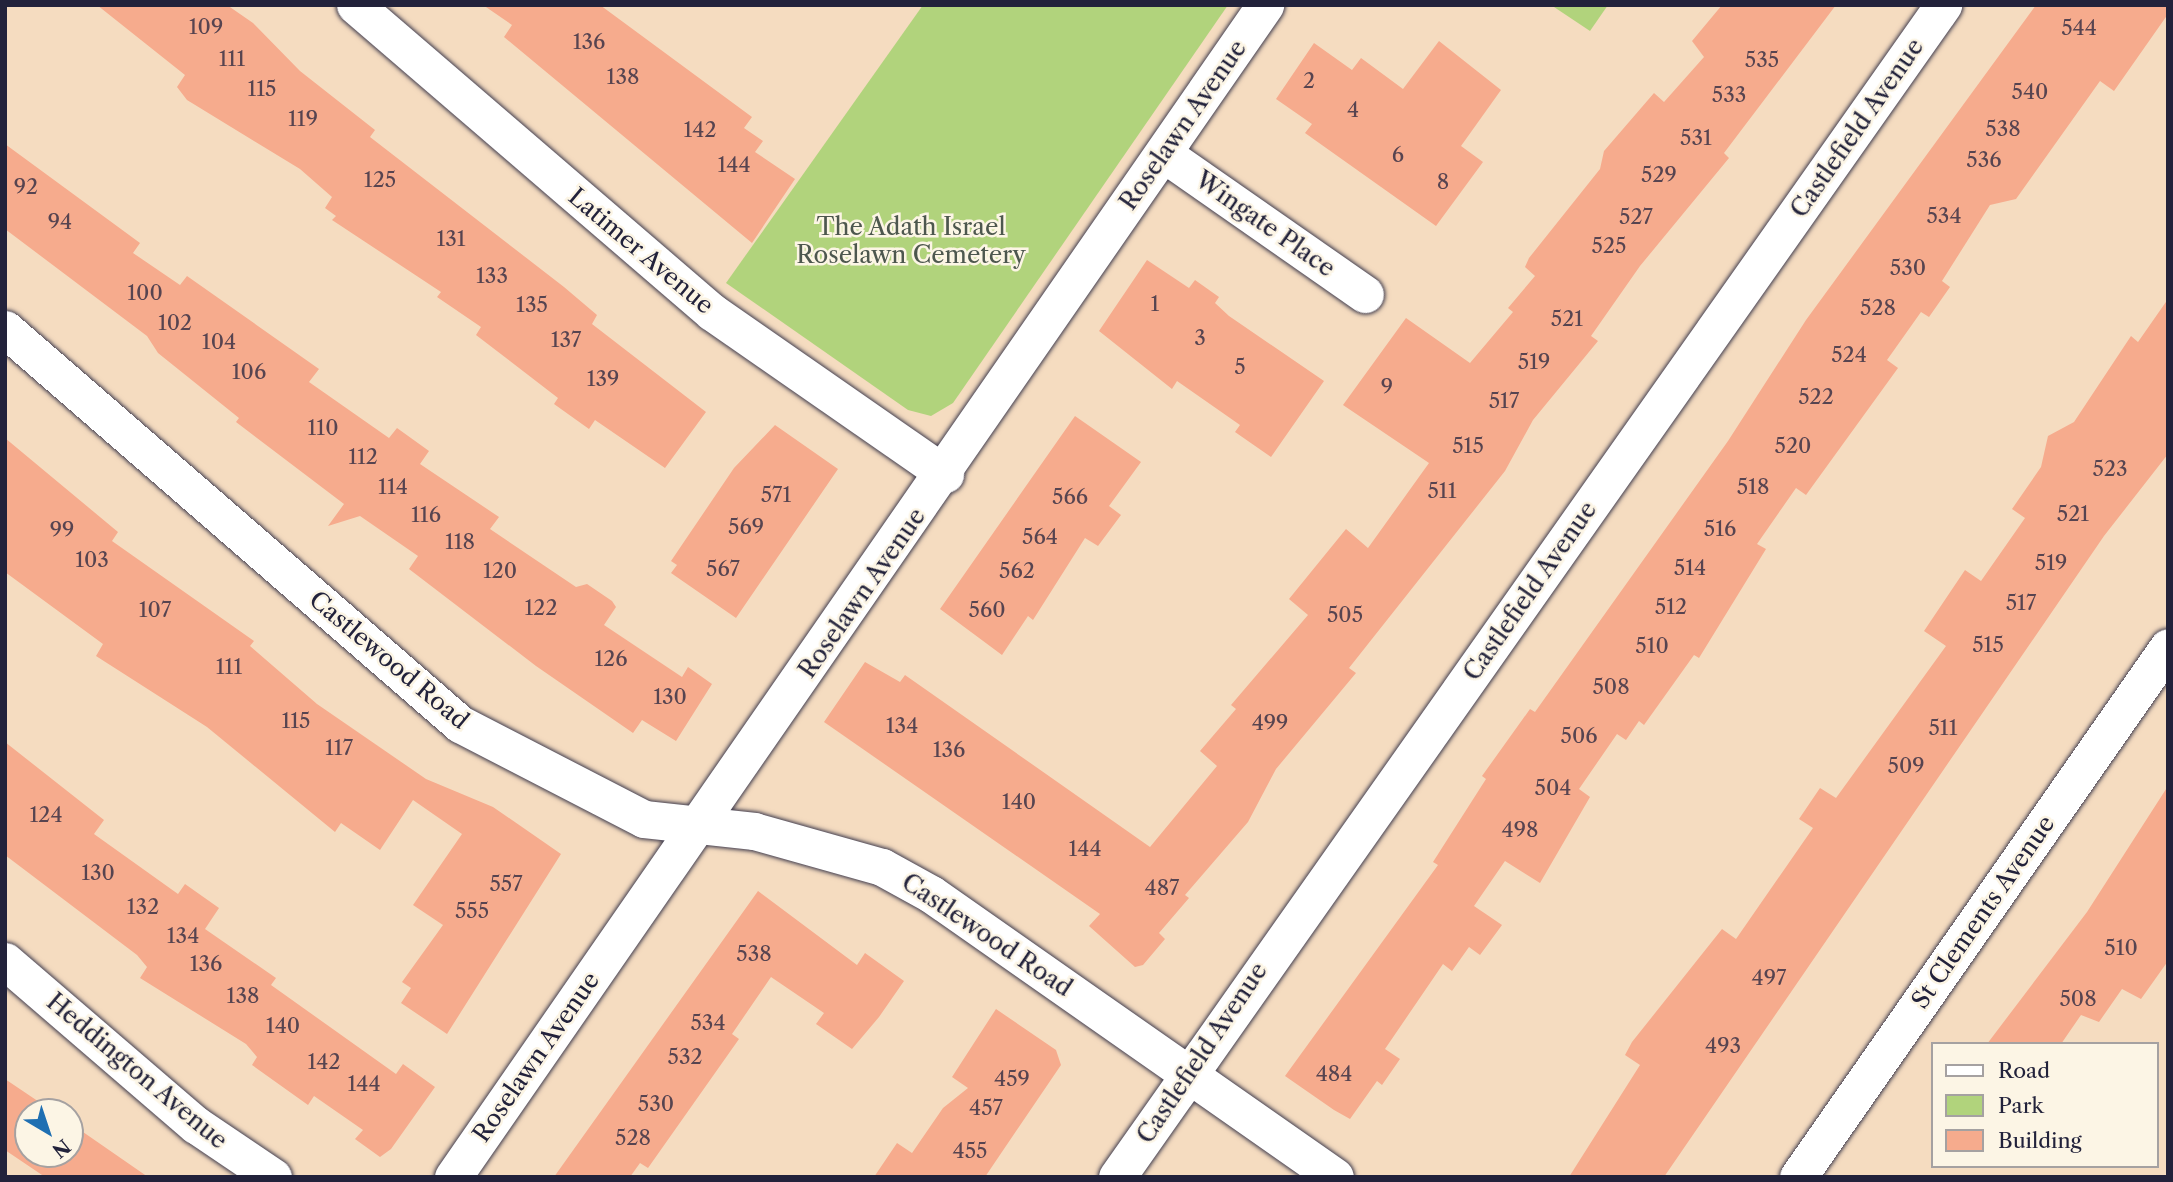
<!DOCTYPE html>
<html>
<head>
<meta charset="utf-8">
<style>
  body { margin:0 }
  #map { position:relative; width:2173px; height:1182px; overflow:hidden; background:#f5dcc0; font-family:"Libre Caslon Text",serif }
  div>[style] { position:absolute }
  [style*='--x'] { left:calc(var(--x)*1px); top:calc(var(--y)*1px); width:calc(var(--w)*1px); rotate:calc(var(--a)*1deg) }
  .green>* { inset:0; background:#b1d37c }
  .building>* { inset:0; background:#f6ab8d }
  .roads { filter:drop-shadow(0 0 2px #423e4f) drop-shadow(0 0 2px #423e4f) }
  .street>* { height:37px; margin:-18.5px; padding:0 18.5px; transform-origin:18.5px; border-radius:18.5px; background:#fff }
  span { translate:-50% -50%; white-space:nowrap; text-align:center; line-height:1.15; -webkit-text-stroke:5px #fcf5e5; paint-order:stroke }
  .number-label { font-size:21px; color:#574450 }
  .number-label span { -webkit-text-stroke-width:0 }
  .street-label { font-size:24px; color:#22223b }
  .park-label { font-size:24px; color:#4d574e }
  .frame { position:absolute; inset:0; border:7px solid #22223b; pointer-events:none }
  .legend { position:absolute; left:1931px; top:1042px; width:228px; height:126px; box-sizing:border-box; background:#fcf5e5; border:2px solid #a5a1a1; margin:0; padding:9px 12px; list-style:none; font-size:21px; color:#22223b }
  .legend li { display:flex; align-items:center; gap:14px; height:35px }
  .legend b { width:35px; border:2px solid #a5a1a1 }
  .north { position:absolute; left:14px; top:1098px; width:70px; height:70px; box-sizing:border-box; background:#fcf5e5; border:2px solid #a5a1a1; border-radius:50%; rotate:141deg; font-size:19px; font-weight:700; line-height:28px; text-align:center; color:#22223b }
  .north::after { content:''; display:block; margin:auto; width:24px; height:32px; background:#1f6fb2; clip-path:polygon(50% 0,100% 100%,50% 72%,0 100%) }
</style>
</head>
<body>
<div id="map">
  <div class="green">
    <i style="clip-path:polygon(923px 5px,1228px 5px,953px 403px,931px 416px,908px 410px,726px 283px)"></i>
    <i style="clip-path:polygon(1551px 5px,1608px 5px,1590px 31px)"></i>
  </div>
  <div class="building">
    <i style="clip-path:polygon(97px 5px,227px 5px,253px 23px,300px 71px,375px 130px,370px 137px,564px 287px,597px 315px,592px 324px,706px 412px,665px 468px,595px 420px,589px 429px,554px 404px,558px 398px,476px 335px,481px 327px,437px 297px,441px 292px,332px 220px,336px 216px,325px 208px,332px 197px,300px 169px,187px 100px,177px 87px,185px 75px)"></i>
    <i style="clip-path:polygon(483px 5px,600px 5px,752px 117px,744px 128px,763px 141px,755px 152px,795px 179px,752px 243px,504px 37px,512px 25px)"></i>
    <i style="clip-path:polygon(1722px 5px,1836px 5px,1724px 153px,1729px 158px,1640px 266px,1591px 336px,1598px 341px,1533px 420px,1505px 471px,1349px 668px,1356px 673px,1276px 769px,1248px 822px,1185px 895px,1189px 898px,1159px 933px,1165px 939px,1143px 965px,1135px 967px,1089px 926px,1100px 914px,824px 722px,865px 662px,900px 682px,905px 675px,1150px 847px,1217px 766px,1200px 751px,1236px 709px,1231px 705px,1308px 615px,1289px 599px,1346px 529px,1368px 548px,1429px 463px,1343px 405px,1406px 318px,1470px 363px,1513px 312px,1508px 308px,1535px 276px,1525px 267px,1529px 258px,1600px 169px,1604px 151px,1654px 93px,1664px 102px,1704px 57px,1692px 41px)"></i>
    <i style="clip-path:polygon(2036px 5px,2168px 5px,2168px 14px,2114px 91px,2100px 81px,2016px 199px,1990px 205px,1942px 281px,1950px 287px,1929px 317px,1921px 312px,1887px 360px,1898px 368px,1806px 495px,1796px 488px,1757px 544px,1766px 549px,1699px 658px,1694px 655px,1644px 725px,1639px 721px,1626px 740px,1617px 734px,1579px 789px,1590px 797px,1540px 883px,1505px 861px,1474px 906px,1502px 925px,1480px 955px,1469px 947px,1452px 971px,1443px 964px,1385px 1049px,1400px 1059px,1382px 1085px,1377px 1081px,1350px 1119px,1334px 1110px,1285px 1076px,1438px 865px,1433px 862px,1486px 779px,1482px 776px,1530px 709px,1535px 712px,1728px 441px,1806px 320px)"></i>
    <i style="clip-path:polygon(1439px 41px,1501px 90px,1461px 146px,1483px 162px,1436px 226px,1305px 133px,1312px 124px,1276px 99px,1314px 43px,1352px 70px,1361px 58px,1403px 89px)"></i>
    <i style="clip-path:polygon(5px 144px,140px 243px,133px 253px,180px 285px,187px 276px,319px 369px,309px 382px,389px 438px,397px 428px,429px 451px,420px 464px,499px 517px,490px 529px,576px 587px,587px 584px,612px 601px,616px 607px,604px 625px,682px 677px,688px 667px,712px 684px,676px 741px,642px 720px,633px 733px,536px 666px,409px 569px,418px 556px,360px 516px,328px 526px,344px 504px,236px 422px,239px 418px,158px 353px,147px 336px,5px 229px)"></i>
    <i style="clip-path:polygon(1147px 260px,1189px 288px,1195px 280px,1219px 297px,1215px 303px,1229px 316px,1324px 381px,1271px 457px,1235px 432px,1240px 425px,1177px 381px,1172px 389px,1099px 331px)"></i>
    <i style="clip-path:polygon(2168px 299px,2168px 454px,2104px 536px,1664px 1177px,1569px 1177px,1640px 1065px,1625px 1055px,1632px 1042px,1722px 929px,1736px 939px,1813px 828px,1799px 819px,1820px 788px,1836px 798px,1946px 646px,1924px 631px,1965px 570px,1981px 581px,2025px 518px,2012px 509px,2041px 467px,2048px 436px,2074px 422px,2131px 336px,2138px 342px)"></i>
    <i style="clip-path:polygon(1075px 416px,1141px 462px,1109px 506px,1121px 515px,1098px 546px,1085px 538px,1033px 620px,1028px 616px,1002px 655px,940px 609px)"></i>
    <i style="clip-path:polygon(775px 425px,838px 469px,736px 618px,671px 573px,677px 565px,671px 561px,734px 468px)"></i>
    <i style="clip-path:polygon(5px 438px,118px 532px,112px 541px,254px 641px,250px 646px,317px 704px,426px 779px,493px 807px,561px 854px,447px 1034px,401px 1003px,411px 988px,402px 982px,443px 925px,413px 905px,462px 834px,413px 800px,380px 850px,341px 823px,335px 832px,207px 727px,96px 656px,103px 644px,5px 572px)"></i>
    <i style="clip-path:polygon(5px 742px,104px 820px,94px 834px,178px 894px,185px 884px,219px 908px,205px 929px,276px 978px,271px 985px,396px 1074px,403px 1064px,435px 1087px,391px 1149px,380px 1157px,355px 1139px,363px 1130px,314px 1096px,308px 1105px,252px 1065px,257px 1057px,246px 1044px,140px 978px,147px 967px,137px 955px,5px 855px)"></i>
    <i style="clip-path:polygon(2168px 786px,2168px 961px,2141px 999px,2122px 989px,2099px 1022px,2081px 1015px,2061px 1044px,1987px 1044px,2087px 912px)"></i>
    <i style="clip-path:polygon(758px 891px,857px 965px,865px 953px,904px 981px,879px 1017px,852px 1049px,816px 1024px,824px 1013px,771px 977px,732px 1034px,739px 1039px,648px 1168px,640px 1163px,630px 1177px,554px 1177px)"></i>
    <i style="clip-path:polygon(996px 1009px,1056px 1050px,1061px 1065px,985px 1177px,874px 1177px,897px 1143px,912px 1153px,943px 1108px,968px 1088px,952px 1077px)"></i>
    <i style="clip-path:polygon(5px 1079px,54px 1112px,28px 1112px,28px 1154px,70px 1154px,70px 1123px,148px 1177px,45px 1177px,5px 1150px)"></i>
  </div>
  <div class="roads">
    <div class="street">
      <i style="--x:355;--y:5;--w:471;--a:40.7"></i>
      <i style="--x:712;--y:312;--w:284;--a:34.8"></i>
      <i style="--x:1164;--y:154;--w:245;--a:34.9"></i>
      <i style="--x:5;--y:329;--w:603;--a:40.96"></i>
      <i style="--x:460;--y:724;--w:207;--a:27.3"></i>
      <i style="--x:644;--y:819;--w:111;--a:6.2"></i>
      <i style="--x:754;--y:831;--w:133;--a:15.7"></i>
      <i style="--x:882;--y:867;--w:56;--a:28.9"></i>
      <i style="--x:931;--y:894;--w:493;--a:35"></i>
      <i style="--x:5;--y:961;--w:252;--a:40.7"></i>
      <i style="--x:196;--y:1125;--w:93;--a:34"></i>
      <i style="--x:453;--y:1177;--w:1426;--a:-55.28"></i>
      <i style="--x:1117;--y:1177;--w:1434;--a:-54.82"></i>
      <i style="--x:1798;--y:1177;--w:646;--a:-55.08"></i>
    </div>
  </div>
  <div class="number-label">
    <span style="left:206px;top:27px">109</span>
    <span style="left:2079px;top:28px">544</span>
    <span style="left:589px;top:42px">136</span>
    <span style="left:232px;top:59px">111</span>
    <span style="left:1762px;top:60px">535</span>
    <span style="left:623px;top:77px">138</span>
    <span style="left:1309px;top:81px">2</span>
    <span style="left:262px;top:89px">115</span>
    <span style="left:2030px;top:92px">540</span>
    <span style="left:1729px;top:95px">533</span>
    <span style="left:1353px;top:110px">4</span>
    <span style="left:303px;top:119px">119</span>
    <span style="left:2003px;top:129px">538</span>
    <span style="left:700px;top:130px">142</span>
    <span style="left:1696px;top:138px">531</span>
    <span style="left:1398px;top:155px">6</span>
    <span style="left:1984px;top:160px">536</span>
    <span style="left:734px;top:165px">144</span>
    <span style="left:1659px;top:175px">529</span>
    <span style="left:380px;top:180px">125</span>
    <span style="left:1443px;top:182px">8</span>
    <span style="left:26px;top:187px">92</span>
    <span style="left:1944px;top:216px">534</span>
    <span style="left:1636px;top:217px">527</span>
    <span style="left:60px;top:222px">94</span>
    <span style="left:451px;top:239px">131</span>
    <span style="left:1609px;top:246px">525</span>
    <span style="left:1908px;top:268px">530</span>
    <span style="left:492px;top:276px">133</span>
    <span style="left:145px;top:293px">100</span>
    <span style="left:1155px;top:304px">1</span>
    <span style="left:532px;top:305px">135</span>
    <span style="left:1878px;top:308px">528</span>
    <span style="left:1567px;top:319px">521</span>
    <span style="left:175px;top:323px">102</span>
    <span style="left:1200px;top:338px">3</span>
    <span style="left:566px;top:340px">137</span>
    <span style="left:219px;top:342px">104</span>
    <span style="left:1849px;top:355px">524</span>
    <span style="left:1534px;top:362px">519</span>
    <span style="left:1240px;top:367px">5</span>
    <span style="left:249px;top:372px">106</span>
    <span style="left:603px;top:379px">139</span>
    <span style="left:1387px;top:387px">9</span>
    <span style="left:1816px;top:397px">522</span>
    <span style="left:1504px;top:401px">517</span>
    <span style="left:323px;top:428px">110</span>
    <span style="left:1468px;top:446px">515</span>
    <span style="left:1793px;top:446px">520</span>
    <span style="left:363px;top:457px">112</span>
    <span style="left:2110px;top:469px">523</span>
    <span style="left:393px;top:487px">114</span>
    <span style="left:1753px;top:487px">518</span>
    <span style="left:1442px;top:491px">511</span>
    <span style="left:776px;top:495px">571</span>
    <span style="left:1070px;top:497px">566</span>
    <span style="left:2073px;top:514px">521</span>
    <span style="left:426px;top:515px">116</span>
    <span style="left:746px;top:527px">569</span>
    <span style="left:1720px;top:529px">516</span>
    <span style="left:62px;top:530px">99</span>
    <span style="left:1040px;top:537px">564</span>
    <span style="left:460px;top:542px">118</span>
    <span style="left:92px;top:560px">103</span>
    <span style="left:2051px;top:563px">519</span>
    <span style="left:1690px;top:568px">514</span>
    <span style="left:723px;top:569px">567</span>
    <span style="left:500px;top:571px">120</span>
    <span style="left:1017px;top:571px">562</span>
    <span style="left:2021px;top:603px">517</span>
    <span style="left:1671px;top:607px">512</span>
    <span style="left:541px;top:608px">122</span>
    <span style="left:155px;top:610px">107</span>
    <span style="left:987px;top:610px">560</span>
    <span style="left:1345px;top:615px">505</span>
    <span style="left:1988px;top:645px">515</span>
    <span style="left:1652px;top:646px">510</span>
    <span style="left:611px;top:659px">126</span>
    <span style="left:229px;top:667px">111</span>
    <span style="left:1611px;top:687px">508</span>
    <span style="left:670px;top:697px">130</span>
    <span style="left:296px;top:721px">115</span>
    <span style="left:1270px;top:723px">499</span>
    <span style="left:902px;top:726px">134</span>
    <span style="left:1943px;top:728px">511</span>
    <span style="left:1579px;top:736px">506</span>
    <span style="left:339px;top:748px">117</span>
    <span style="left:949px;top:750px">136</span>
    <span style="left:1906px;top:766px">509</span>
    <span style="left:1553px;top:788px">504</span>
    <span style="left:1019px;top:802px">140</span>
    <span style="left:46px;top:815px">124</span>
    <span style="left:1520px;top:830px">498</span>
    <span style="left:1085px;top:849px">144</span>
    <span style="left:98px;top:873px">130</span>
    <span style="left:506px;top:884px">557</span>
    <span style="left:1162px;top:888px">487</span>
    <span style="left:143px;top:907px">132</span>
    <span style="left:472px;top:911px">555</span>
    <span style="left:183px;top:936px">134</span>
    <span style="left:2121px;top:948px">510</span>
    <span style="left:754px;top:954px">538</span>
    <span style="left:206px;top:964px">136</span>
    <span style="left:1769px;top:978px">497</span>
    <span style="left:243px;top:996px">138</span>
    <span style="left:2078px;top:999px">508</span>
    <span style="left:708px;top:1023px">534</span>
    <span style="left:283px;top:1026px">140</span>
    <span style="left:1723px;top:1046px">493</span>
    <span style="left:685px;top:1057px">532</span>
    <span style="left:324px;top:1062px">142</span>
    <span style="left:1334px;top:1074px">484</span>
    <span style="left:1012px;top:1079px">459</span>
    <span style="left:364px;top:1084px">144</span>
    <span style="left:656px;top:1104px">530</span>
    <span style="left:986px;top:1108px">457</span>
    <span style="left:633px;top:1138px">528</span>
    <span style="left:970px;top:1151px">455</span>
  </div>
  <div class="street-label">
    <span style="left:1183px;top:125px;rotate:-55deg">Roselawn Avenue</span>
    <span style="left:1857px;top:128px;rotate:-55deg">Castlefield Avenue</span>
    <span style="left:1265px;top:224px;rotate:35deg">Wingate Place</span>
    <span style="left:641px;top:251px;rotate:40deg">Latimer Avenue</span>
    <span style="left:1530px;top:591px;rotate:-55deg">Castlefield Avenue</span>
    <span style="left:862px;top:593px;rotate:-55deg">Roselawn Avenue</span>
    <span style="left:389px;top:660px;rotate:40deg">Castlewood Road</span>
    <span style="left:1983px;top:912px;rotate:-55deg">St Clements Avenue</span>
    <span style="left:987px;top:935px;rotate:34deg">Castlewood Road</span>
    <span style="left:1202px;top:1053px;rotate:-56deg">Castlefield Avenue</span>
    <span style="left:536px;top:1057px;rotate:-55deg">Roselawn Avenue</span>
    <span style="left:137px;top:1071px;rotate:40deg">Heddington Avenue</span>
  </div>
  <div class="park-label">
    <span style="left:911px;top:241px">The Adath Israel<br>Roselawn Cemetery</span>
  </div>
  <div class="frame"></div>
  <ul class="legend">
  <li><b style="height:9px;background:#fff"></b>Road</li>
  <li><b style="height:19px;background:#b1d37c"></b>Park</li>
  <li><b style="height:19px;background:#f6ab8d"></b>Building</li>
  </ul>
  <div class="north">N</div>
</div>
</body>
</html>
